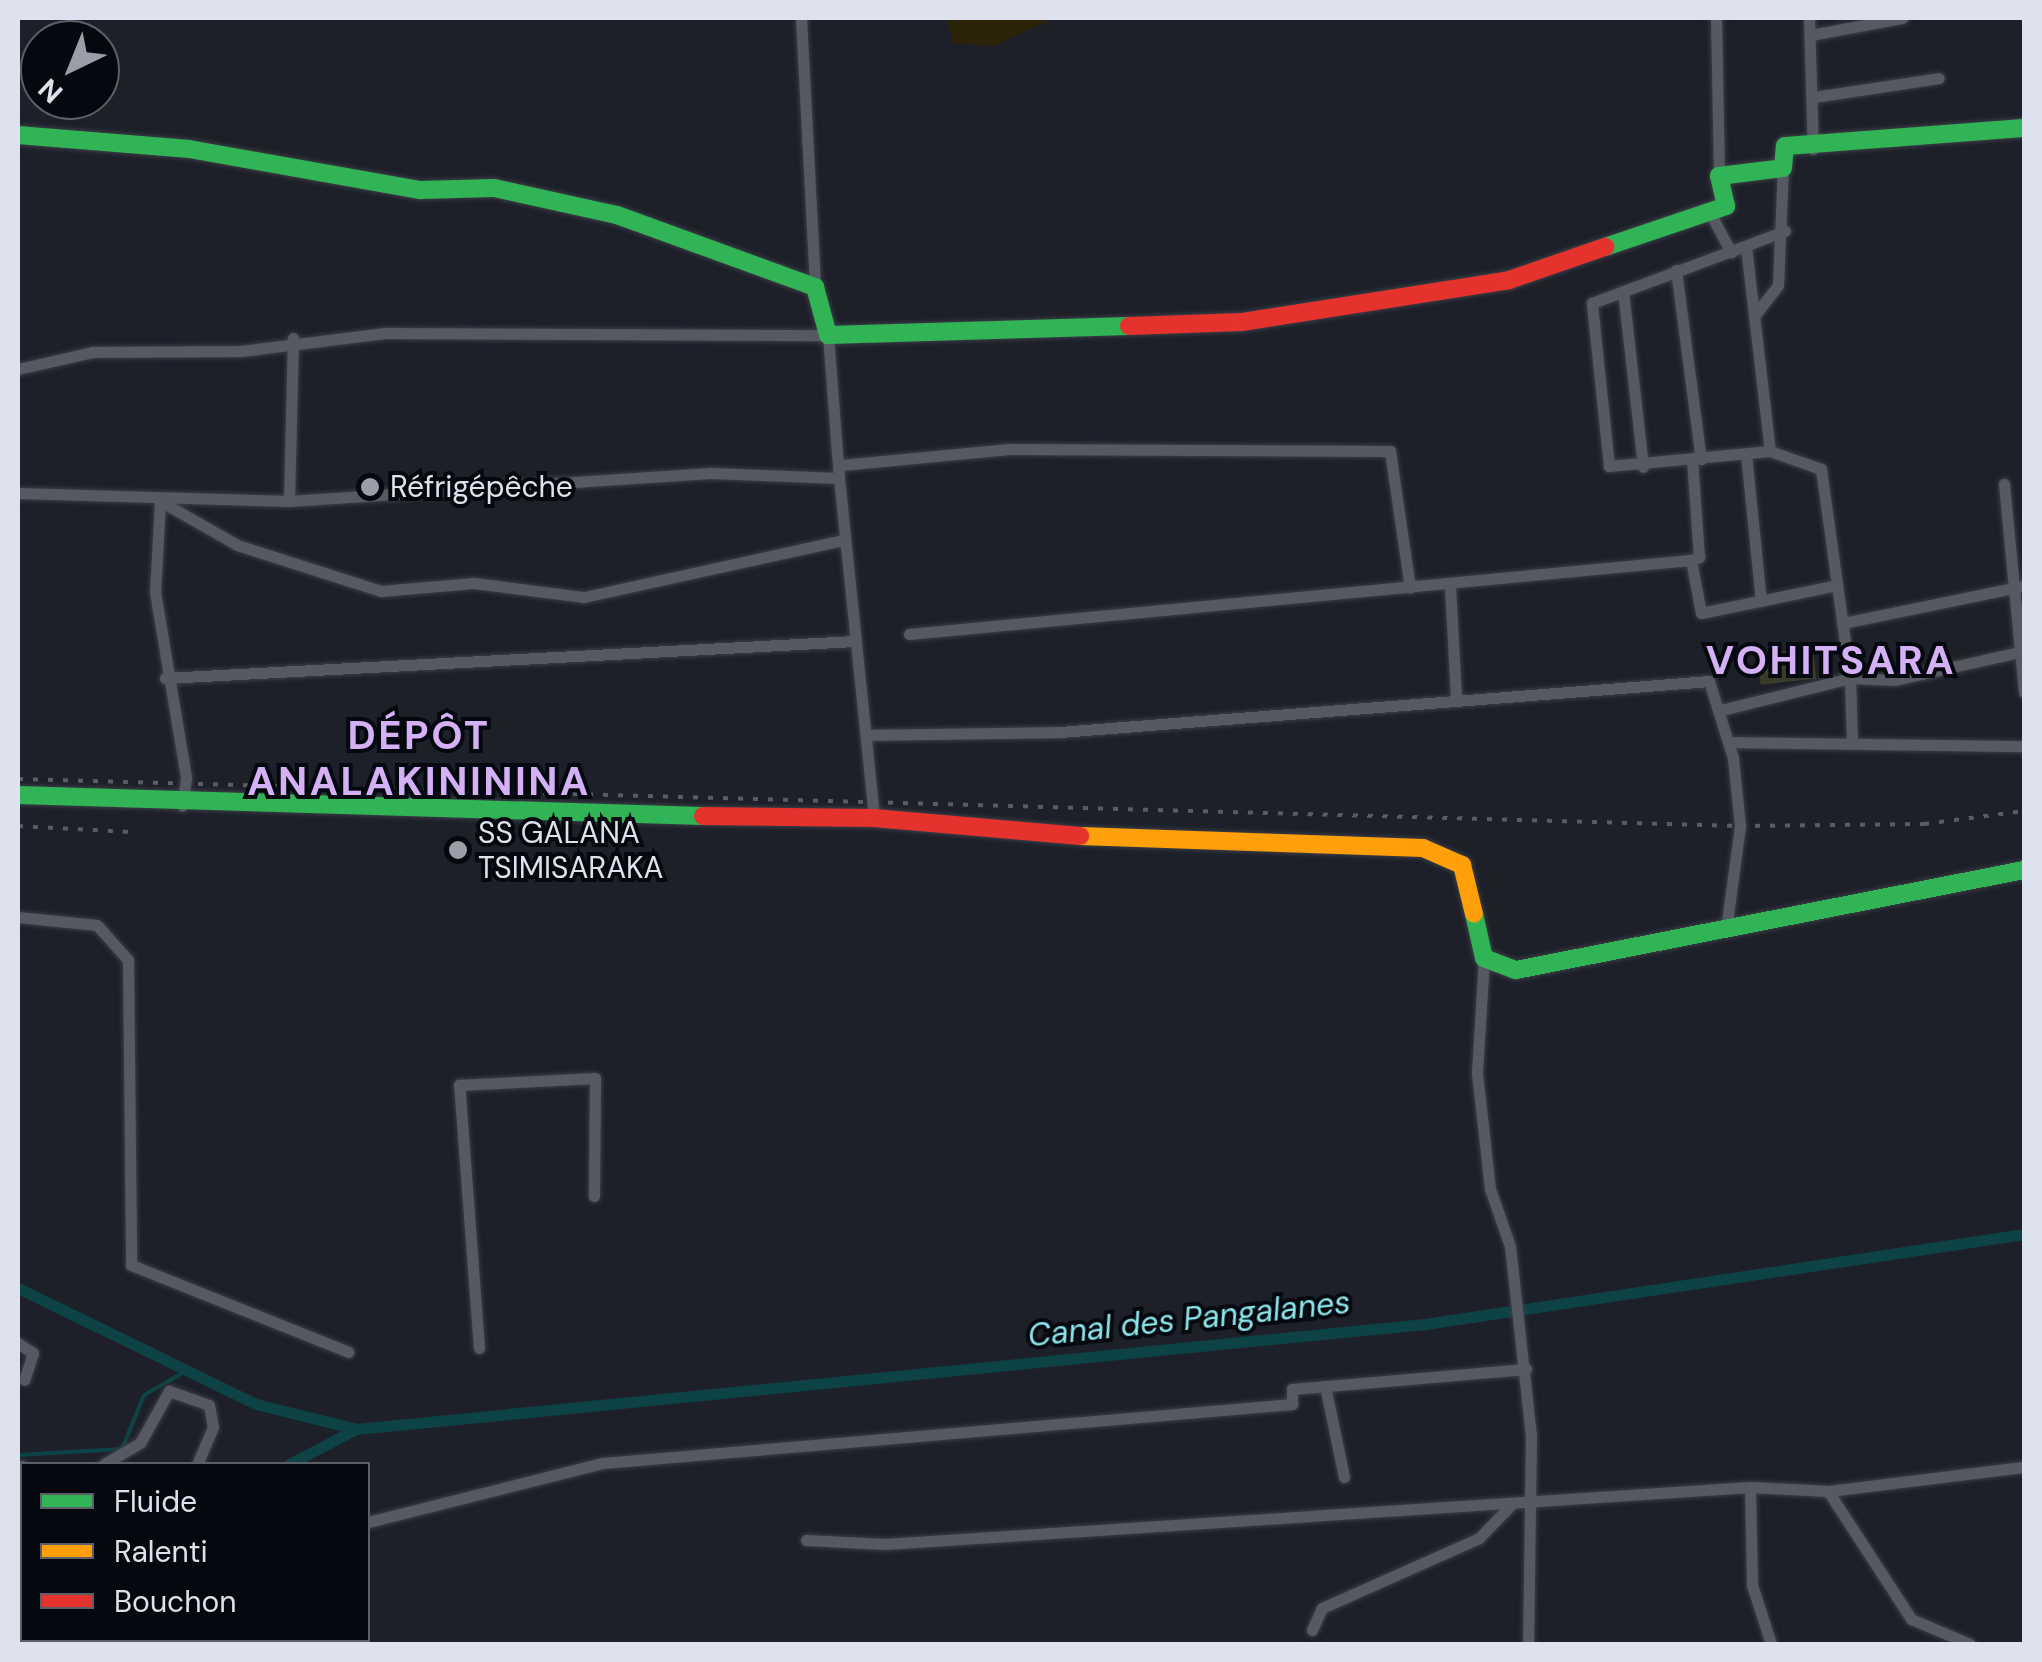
<!DOCTYPE html>
<html>
<head>
<meta charset="utf-8">
<style>
  body { margin:0 }
  #map { position:relative; width:2042px; height:1662px; overflow:hidden; background:#1d2029; font-family:"DM Sans",sans-serif }
  div>[style] { position:absolute }
  [style*='--x'] { left:calc(var(--x)*1px); top:calc(var(--y)*1px); width:calc(var(--w)*1px); rotate:calc(var(--a)*1deg) }
  .green>* { inset:0; background:#3a3c2a; transform-origin:0 0 }
  .sand>* { inset:0; background:#2b2308 }
  .stream>* { height:4px; margin:-2px; padding:0 2px; transform-origin:2px; border-radius:2px; background:#0e4346 }
  .canal>* { height:11px; margin:-5.5px; padding:0 5.5px; transform-origin:5.5px; border-radius:5.5px; background:#0e4346 }
  .roads { filter:drop-shadow(0 0 2px #3b3d45) drop-shadow(0 0 2px #3b3d45) }
  .street>* { height:11px; margin:-5.5px; padding:0 5.5px; transform-origin:5.5px; border-radius:5.5px; background:#565961 }
  .fast>* { height:18px; margin:-9px; padding:0 9px; transform-origin:9px; border-radius:9px; background:#30b455 }
  .slow>* { height:18px; margin:-9px; padding:0 9px; transform-origin:9px; border-radius:9px; background:#ff9f0a }
  .jam>* { height:18px; margin:-9px; padding:0 9px; transform-origin:9px; border-radius:9px; background:#e5322d }
  .rail>* { height:4px; margin-top:-2px; transform-origin:0; background:repeating-linear-gradient(90deg,#595c64 0 5px,transparent 0 15px) }
  .dots>* { width:28px; height:28px; translate:-50% -50%; box-sizing:border-box; border:5px solid #06080f; border-radius:50% }
  span { translate:-50% -50%; white-space:nowrap; text-align:center; line-height:1.15; -webkit-text-stroke:8px #06080f; paint-order:stroke }
  .poi-label { font-size:30px; color:#dde2ee }
  .left { translate:0 -50%; text-align:left }
  .water-label { font-size:32px; color:#8ce5eb; font-style:italic }
  .district-label { font-size:40px; color:#d4b1f4; font-weight:700; letter-spacing:2.5px }
  .frame { position:absolute; inset:0; border:20px solid #dde2ee; pointer-events:none }
  .legend { position:absolute; left:20px; top:1462px; width:350px; height:180px; box-sizing:border-box; background:#06080f; border:2px solid #5c5f68; margin:0; padding:12px 18px; list-style:none; font-size:30px; color:#dde2ee }
  .legend li { display:flex; align-items:center; gap:20px; height:50px }
  .legend b { width:50px; border:2px solid #5c5f68 }
  .north { position:absolute; left:20px; top:20px; width:100px; height:100px; box-sizing:border-box; background:#06080f; border:2px solid #5c5f68; border-radius:50%; rotate:223deg; font-size:28px; font-weight:700; line-height:40px; text-align:center; color:#dde2ee }
  .north::after { content:''; display:block; margin:auto; width:35px; height:45px; background:#9a9ea9; clip-path:polygon(50% 0,100% 100%,50% 72%,0 100%) }
</style>
</head>
<body>
<div id="map">
  <div class="green">
    <i style="left:1813px;top:648px;width:31px;height:56px;rotate:84deg"></i>
  </div>
  <div class="sand">
    <i style="clip-path:polygon(947px 18px,1054px 18px,994px 46px,953px 43px)"></i>
  </div>
  <div class="stream">
    <i style="--x:18;--y:1455;--w:104;--a:-3.3"></i>
    <i style="--x:122;--y:1449;--w:58;--a:-67.8"></i>
    <i style="--x:144;--y:1395;--w:51;--a:-29.6"></i>
  </div>
  <div class="canal">
    <i style="--x:18;--y:1288;--w:265;--a:26"></i>
    <i style="--x:256;--y:1404;--w:103;--a:14"></i>
    <i style="--x:356;--y:1429;--w:1074;--a:-5.61"></i>
    <i style="--x:1425;--y:1324;--w:606;--a:-8.54"></i>
    <i style="--x:289;--y:1464;--w:76;--a:-27.6"></i>
    <i style="--x:18;--y:1624;--w:5;--a:-37"></i>
  </div>
  <div class="roads">
    <div class="street">
      <i style="--x:801;--y:18;--w:269;--a:87"></i>
      <i style="--x:1716;--y:18;--w:158;--a:88.9"></i>
      <i style="--x:1809;--y:18;--w:131;--a:88.3"></i>
      <i style="--x:1811;--y:35;--w:93;--a:-10.6"></i>
      <i style="--x:1814;--y:97;--w:126;--a:-8.6"></i>
      <i style="--x:1709;--y:211;--w:47;--a:61.8"></i>
      <i style="--x:1746;--y:247;--w:205;--a:83.3"></i>
      <i style="--x:1676;--y:270;--w:191;--a:82.5"></i>
      <i style="--x:1623;--y:291;--w:177;--a:83.5"></i>
      <i style="--x:1754;--y:316;--w:39;--a:-52"></i>
      <i style="--x:1778;--y:285;--w:117;--a:-87.6"></i>
      <i style="--x:18;--y:369;--w:76;--a:-12.9"></i>
      <i style="--x:92;--y:352;--w:149;--a:-0.4"></i>
      <i style="--x:241;--y:351;--w:145;--a:-7.1"></i>
      <i style="--x:385;--y:333;--w:443;--a:0.3"></i>
      <i style="--x:828;--y:335;--w:143;--a:85.6"></i>
      <i style="--x:1746;--y:454;--w:148;--a:84.2"></i>
      <i style="--x:841;--y:465;--w:169;--a:-5.4"></i>
      <i style="--x:1009;--y:449;--w:381;--a:0.3"></i>
      <i style="--x:1390;--y:451;--w:138;--a:81.7"></i>
      <i style="--x:2004;--y:484;--w:209;--a:84.5"></i>
      <i style="--x:18;--y:493;--w:271;--a:1.7"></i>
      <i style="--x:289;--y:501;--w:422;--a:-3.8"></i>
      <i style="--x:710;--y:473;--w:129;--a:2.2"></i>
      <i style="--x:839;--y:478;--w:342;--a:84.1"></i>
      <i style="--x:160;--y:501;--w:89;--a:29.7"></i>
      <i style="--x:237;--y:545;--w:151;--a:17.7"></i>
      <i style="--x:381;--y:591;--w:93;--a:-4.9"></i>
      <i style="--x:474;--y:583;--w:111;--a:7.3"></i>
      <i style="--x:584;--y:597;--w:266;--a:-12.4"></i>
      <i style="--x:160;--y:501;--w:91;--a:93.1"></i>
      <i style="--x:155;--y:592;--w:189;--a:80.5"></i>
      <i style="--x:186;--y:778;--w:28;--a:98"></i>
      <i style="--x:289;--y:501;--w:163;--a:-88.6"></i>
      <i style="--x:1691;--y:560;--w:54;--a:79.3"></i>
      <i style="--x:1701;--y:613;--w:135;--a:-11.6"></i>
      <i style="--x:1450;--y:586;--w:112;--a:86.9"></i>
      <i style="--x:1843;--y:623;--w:185;--a:-11.6"></i>
      <i style="--x:909;--y:634;--w:785;--a:-5.41"></i>
      <i style="--x:1691;--y:560;--w:9;--a:-21"></i>
      <i style="--x:1699;--y:557;--w:97;--a:-94.1"></i>
      <i style="--x:165;--y:678;--w:691;--a:-3.07"></i>
      <i style="--x:1721;--y:710;--w:133;--a:-13.9"></i>
      <i style="--x:1850;--y:678;--w:211;--a:-97.9"></i>
      <i style="--x:1821;--y:469;--w:54;--a:-160.6"></i>
      <i style="--x:1770;--y:451;--w:162;--a:174.7"></i>
      <i style="--x:1609;--y:466;--w:164;--a:-96"></i>
      <i style="--x:1592;--y:303;--w:206;--a:-20.5"></i>
      <i style="--x:868;--y:735;--w:192;--a:-0.9"></i>
      <i style="--x:1060;--y:732;--w:651;--a:-4.49"></i>
      <i style="--x:1709;--y:681;--w:81;--a:72.7"></i>
      <i style="--x:1733;--y:758;--w:68;--a:84.1"></i>
      <i style="--x:1740;--y:826;--w:105;--a:97.7"></i>
      <i style="--x:1729;--y:742;--w:295;--a:0.8"></i>
      <i style="--x:1852;--y:742;--w:64;--a:-91.8"></i>
      <i style="--x:1850;--y:678;--w:45;--a:2.5"></i>
      <i style="--x:1895;--y:680;--w:127;--a:-12.7"></i>
      <i style="--x:18;--y:917;--w:79;--a:5.8"></i>
      <i style="--x:97;--y:925;--w:47;--a:48.5"></i>
      <i style="--x:128;--y:960;--w:305;--a:89.4"></i>
      <i style="--x:131;--y:1265;--w:234;--a:21.8"></i>
      <i style="--x:1484;--y:958;--w:115;--a:93.5"></i>
      <i style="--x:1477;--y:1073;--w:117;--a:83.6"></i>
      <i style="--x:1490;--y:1189;--w:60;--a:70.7"></i>
      <i style="--x:1510;--y:1246;--w:190;--a:83.7"></i>
      <i style="--x:1531;--y:1435;--w:209;--a:90.8"></i>
      <i style="--x:18;--y:1343;--w:18;--a:34"></i>
      <i style="--x:33;--y:1353;--w:28;--a:108"></i>
      <i style="--x:479;--y:1348;--w:264;--a:-94.3"></i>
      <i style="--x:459;--y:1085;--w:136;--a:-2.9"></i>
      <i style="--x:595;--y:1078;--w:118;--a:90.5"></i>
      <i style="--x:1325;--y:1386;--w:93;--a:78.2"></i>
      <i style="--x:104;--y:1464;--w:42;--a:-30.3"></i>
      <i style="--x:140;--y:1443;--w:60;--a:-60.9"></i>
      <i style="--x:169;--y:1391;--w:42;--a:19.3"></i>
      <i style="--x:209;--y:1405;--w:22;--a:80"></i>
      <i style="--x:213;--y:1427;--w:39;--a:113"></i>
      <i style="--x:18;--y:1466;--w:4;--a:0"></i>
      <i style="--x:1750;--y:1487;--w:98;--a:88.8"></i>
      <i style="--x:1752;--y:1585;--w:62;--a:72.1"></i>
      <i style="--x:1828;--y:1491;--w:153;--a:57"></i>
      <i style="--x:1911;--y:1619;--w:64;--a:23"></i>
      <i style="--x:368;--y:1522;--w:242;--a:-14.1"></i>
      <i style="--x:603;--y:1463;--w:692;--a:-4.89"></i>
      <i style="--x:1292;--y:1404;--w:15;--a:-90"></i>
      <i style="--x:1292;--y:1389;--w:235;--a:-4.9"></i>
      <i style="--x:806;--y:1540;--w:79;--a:2.9"></i>
      <i style="--x:885;--y:1544;--w:867;--a:-3.77"></i>
      <i style="--x:1750;--y:1487;--w:78;--a:2.9"></i>
      <i style="--x:1828;--y:1491;--w:197;--a:-7"></i>
      <i style="--x:1312;--y:1630;--w:24;--a:-66"></i>
      <i style="--x:1322;--y:1608;--w:172;--a:-24"></i>
      <i style="--x:1479;--y:1538;--w:47;--a:-45.9"></i>
      <i style="--x:215;--y:1644;--w:4;--a:-76"></i>
    </div>
    <div class="fast">
      <i style="--x:18;--y:135;--w:172;--a:4.7"></i>
      <i style="--x:189;--y:149;--w:235;--a:10.1"></i>
      <i style="--x:420;--y:190;--w:74;--a:-1.5"></i>
      <i style="--x:494;--y:188;--w:126;--a:12.4"></i>
      <i style="--x:617;--y:215;--w:211;--a:20"></i>
      <i style="--x:815;--y:287;--w:50;--a:74.8"></i>
      <i style="--x:828;--y:335;--w:301;--a:-1.7"></i>
      <i style="--x:1605;--y:247;--w:128;--a:-18.7"></i>
      <i style="--x:1726;--y:206;--w:31;--a:-103"></i>
      <i style="--x:1719;--y:176;--w:64;--a:-7.1"></i>
      <i style="--x:1783;--y:168;--w:22;--a:-85"></i>
      <i style="--x:1785;--y:146;--w:240;--a:-4.3"></i>
      <i style="--x:18;--y:795;--w:685;--a:1.76"></i>
      <i style="--x:1474;--y:914;--w:45;--a:77.2"></i>
      <i style="--x:1484;--y:958;--w:34;--a:21"></i>
      <i style="--x:1516;--y:970;--w:518;--a:-11.14"></i>
    </div>
    <div class="slow">
      <i style="--x:1080;--y:836;--w:343;--a:2"></i>
      <i style="--x:1423;--y:848;--w:43;--a:23.6"></i>
      <i style="--x:1462;--y:865;--w:50;--a:76.2"></i>
    </div>
    <div class="jam">
      <i style="--x:1129;--y:326;--w:113;--a:-2"></i>
      <i style="--x:1242;--y:322;--w:270;--a:-8.9"></i>
      <i style="--x:1509;--y:280;--w:102;--a:-19"></i>
      <i style="--x:703;--y:816;--w:171;--a:0.7"></i>
      <i style="--x:874;--y:818;--w:207;--a:5"></i>
    </div>
  </div>
  <div class="rail">
    <i style="--x:18;--y:779;--w:1723;--a:1.56"></i>
    <i style="--x:1740;--y:826;--w:184;--a:-0.6"></i>
    <i style="--x:1924;--y:824;--w:101;--a:-7.4"></i>
    <i style="--x:18;--y:826;--w:112;--a:3.1"></i>
  </div>
  <div class="dots">
    <i style="left:370px;top:487px;background:#9a9ea9"></i>
    <i style="left:458px;top:850px;background:#9a9ea9"></i>
  </div>
  <div class="poi-label">
    <span class="left" style="left:390px;top:487px">Réfrigépêche</span>
    <span class="left" style="left:478px;top:850px">SS GALANA<br>TSIMISARAKA</span>
  </div>
  <div class="water-label">
    <span style="left:1189px;top:1319px;rotate:-6deg">Canal des Pangalanes</span>
  </div>
  <div class="district-label">
    <span style="left:1831px;top:660px">VOHITSARA</span>
    <span style="left:419px;top:758px">DÉPÔT<br>ANALAKINININA</span>
  </div>
  <div class="frame"></div>
  <ul class="legend">
  <li><b style="height:12px;background:#30b455"></b>Fluide</li>
  <li><b style="height:12px;background:#ff9f0a"></b>Ralenti</li>
  <li><b style="height:12px;background:#e5322d"></b>Bouchon</li>
  </ul>
  <div class="north">N</div>
</div>
</body>
</html>
